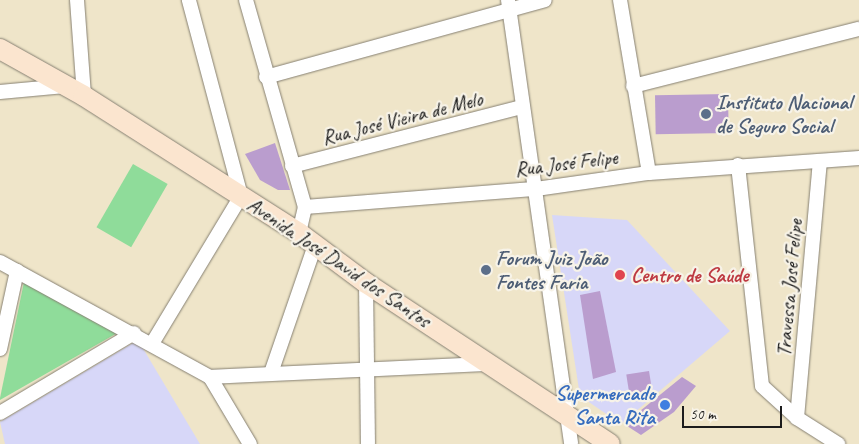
<!DOCTYPE html>
<html>
<head>
<meta charset="utf-8">
<style>
  body { margin:0 }
  #map { position:relative; width:859px; height:444px; overflow:hidden; background:#efe5c9; font-family:Caveat,sans-serif }
  div>[style] { position:absolute }
  [style*='--x'] { left:calc(var(--x)*1px); top:calc(var(--y)*1px); width:calc(var(--w)*1px); rotate:calc(var(--a)*1deg) }
  .built>* { inset:0; background:#d7d7f8 }
  .green>* { inset:0; background:#8fdc9a; transform-origin:0 0 }
  .building>* { inset:0; background:#ba9dce; transform-origin:0 0 }
  .roads { filter:drop-shadow(0 0 1px #868072) drop-shadow(0 0 1px #868072) }
  .minor>* { height:14px; margin:-7px; padding:0 7px; transform-origin:7px; border-radius:7px; background:#fff }
  .secondary>* { height:20px; margin:-10px; padding:0 10px; transform-origin:10px; border-radius:10px; background:#fbe5cf }
  .dots>* { width:14px; height:14px; translate:-50% -50%; box-sizing:border-box; border:2px solid #f7f3e8; border-radius:50% }
  span { translate:-50% -50%; white-space:nowrap; text-align:center; line-height:1.15; -webkit-text-stroke:4.5px #f7f3e8; paint-order:stroke }
  .service-label { font-size:21px; color:#4e5e75; font-weight:700 }
  .left { translate:0 -50%; text-align:left }
  .street-label { font-size:21px; color:#1c1c1c }
  .health-label { font-size:21px; color:#be3a42; font-weight:700 }
  .shop-label { font-size:21px; color:#366cbe; font-weight:700 }
  .right { translate:-100% -50%; text-align:right }
  .scale { position:absolute; left:682px; top:406px; width:100px; height:22px; box-sizing:border-box; border:2px solid #1c1c1c; border-top:0; padding-left:6px; font-size:15px; line-height:18px; white-space:nowrap; color:#1c1c1c; -webkit-text-stroke:4px #f7f3e8; paint-order:stroke }
</style>
</head>
<body>
<div id="map">
  <div class="built">
    <i style="clip-path:polygon(552px 215px,627px 220px,730px 331px,621px 424px,580px 396px)"></i>
    <i style="clip-path:polygon(138px 340px,200px 444px,5px 444px,0 422px)"></i>
  </div>
  <div class="green">
    <i style="left:133px;top:164px;width:40px;height:73px;rotate:30deg"></i>
    <i style="clip-path:polygon(24px 282px,119px 332px,0 400px,0 398px)"></i>
  </div>
  <div class="building">
    <i style="left:728px;top:94px;width:39px;height:73px;rotate:89deg"></i>
    <i style="clip-path:polygon(275px 143px,290px 190px,278px 190px,260px 180px,245px 154px)"></i>
    <i style="clip-path:polygon(600px 291px,616px 372px,593px 379px,580px 295px)"></i>
    <i style="left:649px;top:371px;width:26px;height:23px;rotate:81deg"></i>
    <i style="clip-path:polygon(682px 377px,696px 386px,674px 412px,641px 435px,624px 424px)"></i>
  </div>
  <div class="roads">
    <div class="minor">
      <i style="--x:77;--y:0;--w:96;--a:85.8"></i>
      <i style="--x:246;--y:0;--w:215;--a:74.1"></i>
      <i style="--x:508;--y:0;--w:448;--a:81.9"></i>
      <i style="--x:620;--y:0;--w:175;--a:80.5"></i>
      <i style="--x:266;--y:77;--w:289;--a:-15.4"></i>
      <i style="--x:633;--y:86;--w:233;--a:-14.2"></i>
      <i style="--x:0;--y:92;--w:65;--a:-5.3"></i>
      <i style="--x:738;--y:165;--w:222;--a:83.8"></i>
      <i style="--x:762;--y:386;--w:47;--a:42.4"></i>
      <i style="--x:797;--y:418;--w:49;--a:32.4"></i>
      <i style="--x:292;--y:166;--w:236;--a:-14.4"></i>
      <i style="--x:299;--y:233;--w:27;--a:-77"></i>
      <i style="--x:305;--y:207;--w:232;--a:-4.5"></i>
      <i style="--x:536;--y:189;--w:114;--a:-8.1"></i>
      <i style="--x:649;--y:173;--w:211;--a:-4.1"></i>
      <i style="--x:0;--y:262;--w:239;--a:28.7"></i>
      <i style="--x:210;--y:377;--w:78;--a:59.2"></i>
      <i style="--x:366;--y:283;--w:161;--a:89.3"></i>
      <i style="--x:153;--y:342;--w:170;--a:-58.9"></i>
      <i style="--x:241;--y:196;--w:203;--a:-104.9"></i>
      <i style="--x:0;--y:349;--w:80;--a:-77.7"></i>
      <i style="--x:271;--y:373;--w:135;--a:-71"></i>
      <i style="--x:210;--y:377;--w:279;--a:-2.7"></i>
      <i style="--x:0;--y:413;--w:156;--a:-30.8"></i>
      <i style="--x:797;--y:418;--w:258;--a:-84.9"></i>
    </div>
    <div class="secondary">
      <i style="--x:0;--y:49;--w:96;--a:29.2"></i>
      <i style="--x:84;--y:96;--w:255;--a:32.5"></i>
      <i style="--x:299;--y:233;--w:84;--a:36.7"></i>
      <i style="--x:366;--y:283;--w:292;--a:33.4"></i>
    </div>
  </div>
  <div class="dots">
    <i style="left:706px;top:114px;background:#5c6f8a"></i>
    <i style="left:486px;top:270px;background:#5c6f8a"></i>
    <i style="left:620px;top:275px;background:#e0444e"></i>
    <i style="left:665px;top:405px;background:#3f7fe0"></i>
  </div>
  <div class="service-label">
    <span class="left" style="left:716px;top:114px">Instituto Nacional<br>de Seguro Social</span>
    <span class="left" style="left:496px;top:270px">Forum Juiz João<br>Fontes Faria</span>
  </div>
  <div class="street-label">
    <span style="left:402px;top:118px;rotate:-14deg">Rua José Vieira de Melo</span>
    <span style="left:566px;top:163px;rotate:-7deg">Rua José Felipe</span>
    <span style="left:339px;top:262px;rotate:34deg">Avenida José David dos Santos</span>
    <span style="left:789px;top:288px;rotate:-85deg">Travessa José Felipe</span>
  </div>
  <div class="health-label">
    <span class="left" style="left:631px;top:275px">Centro de Saúde</span>
  </div>
  <div class="shop-label">
    <span class="right" style="left:655px;top:405px">Supermercado<br>Santa Rita</span>
  </div>
  <div class="scale">50 m</div>
</div>
</body>
</html>
